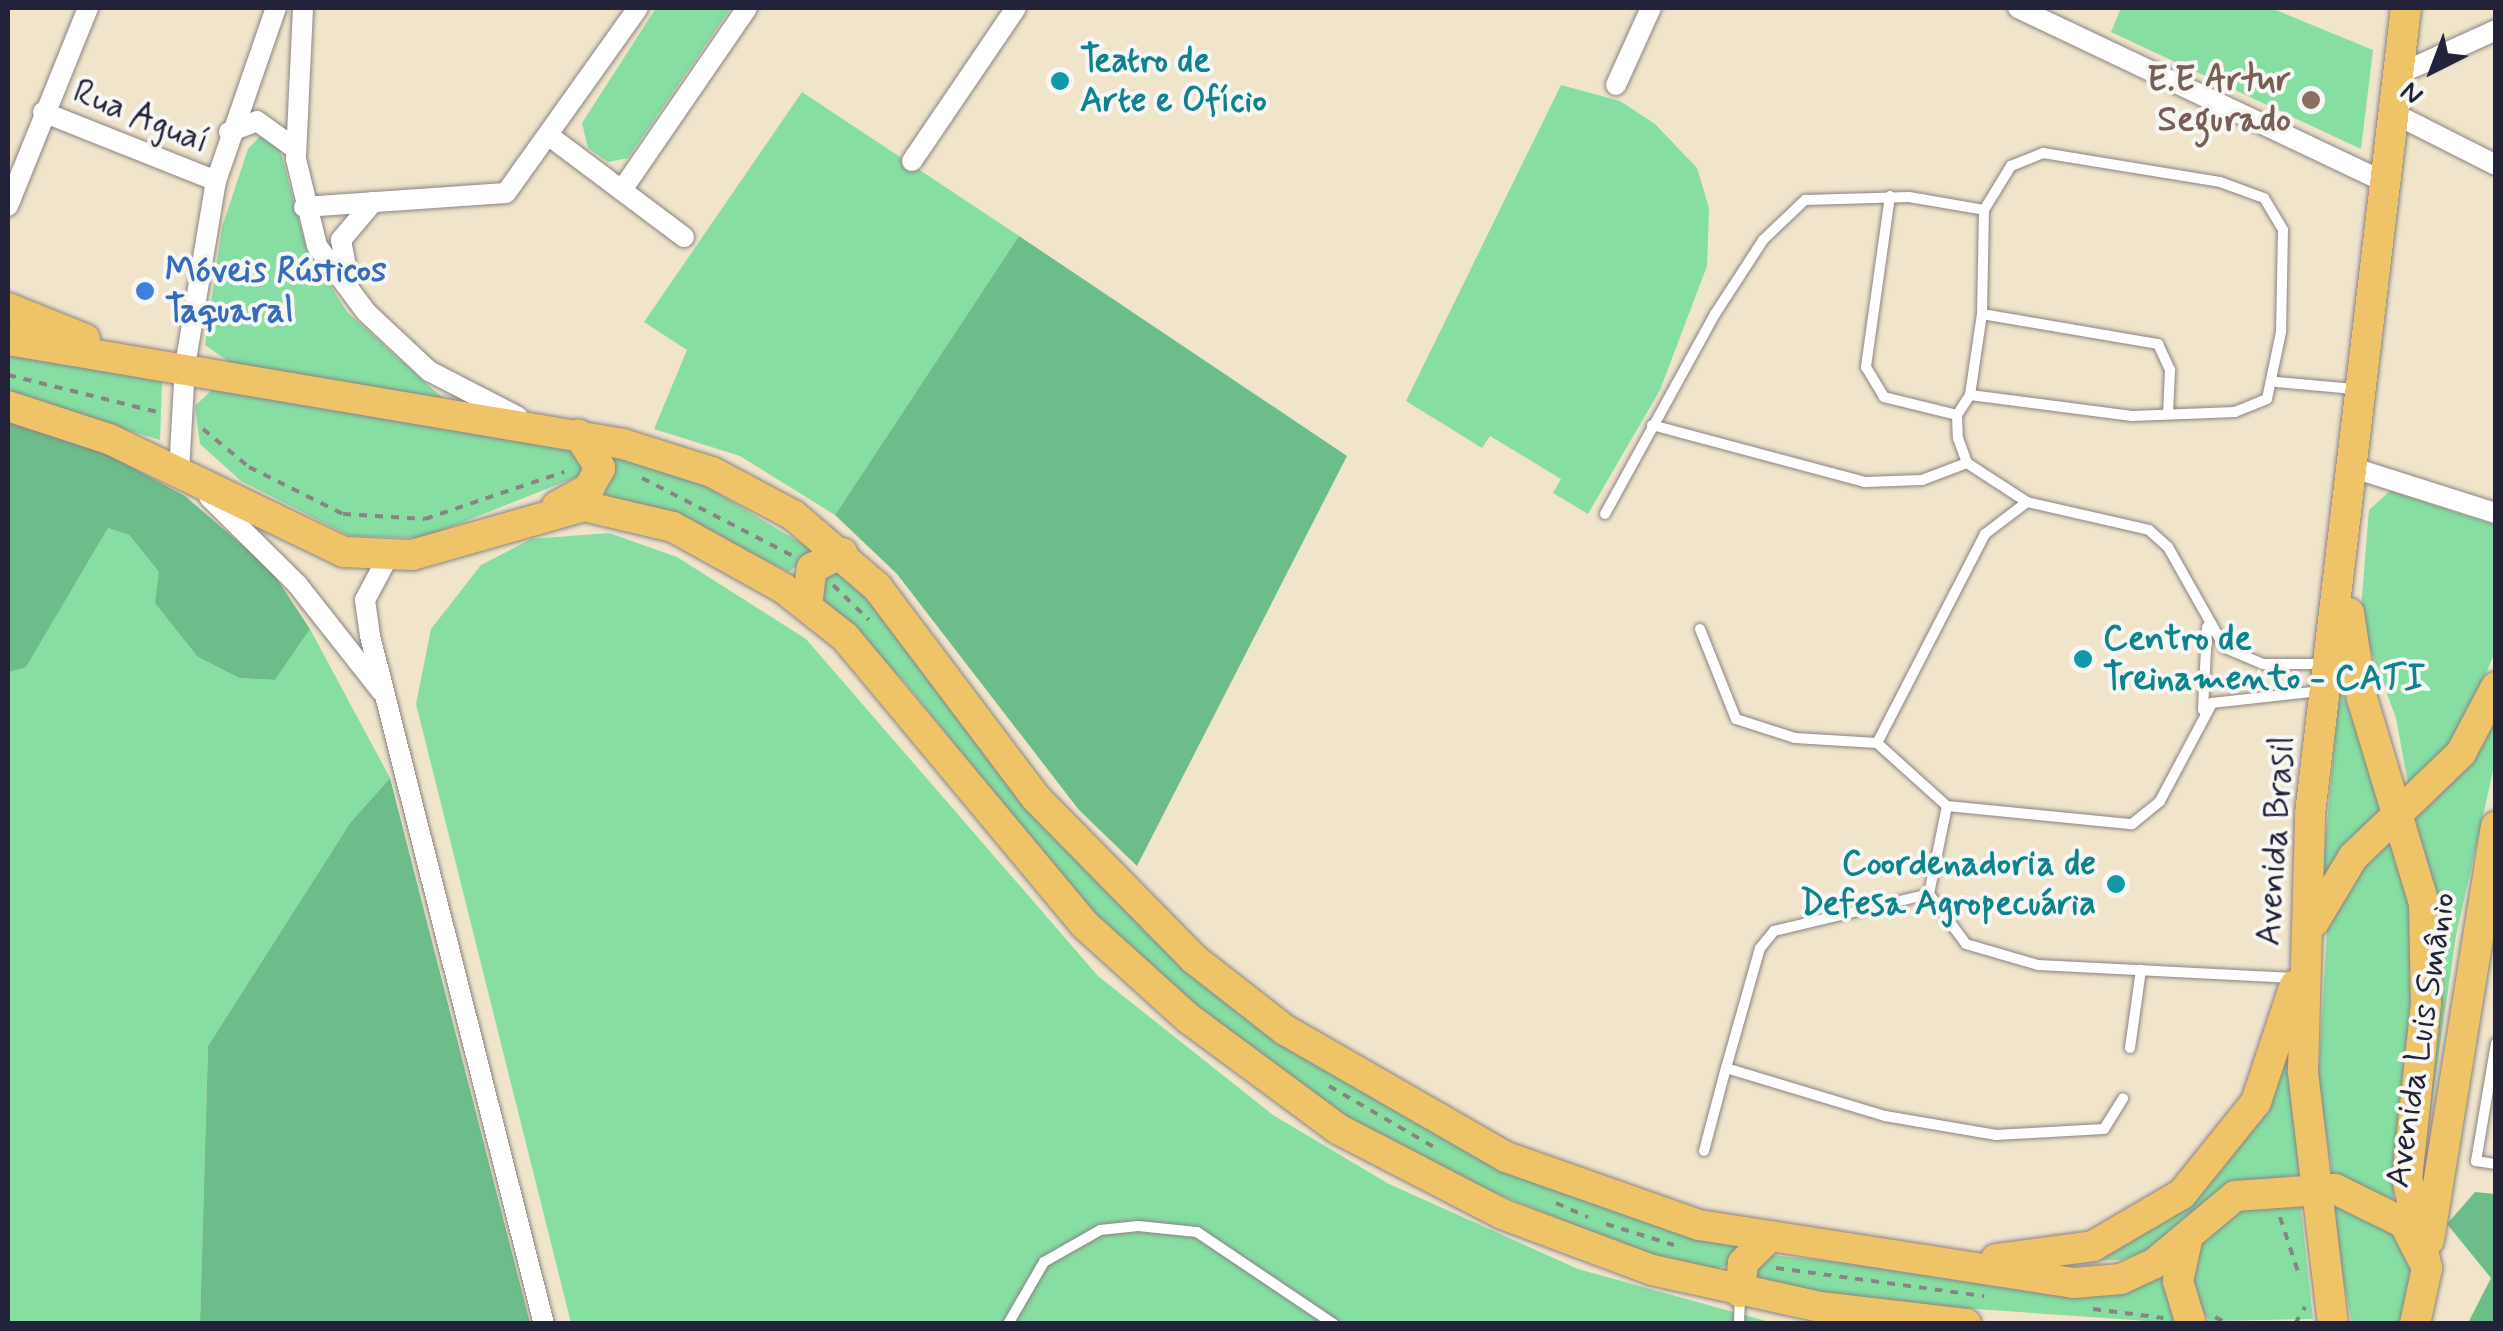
<!DOCTYPE html>
<html>
<head>
<meta charset="utf-8">
<style>
  body { margin:0 }
  #map { position:relative; width:2503px; height:1331px; overflow:hidden; background:#f0e4cb; font-family:Mynerve,sans-serif }
  div>[style] { position:absolute }
  [style*='--x'] { left:calc(var(--x)*1px); top:calc(var(--y)*1px); width:calc(var(--w)*1px); rotate:calc(var(--a)*1deg) }
  .green>* { inset:0; background:#86dea3 }
  .forest>* { inset:0; background:#6cbd89 }
  .path>* { height:4px; margin-top:-2px; transform-origin:0; background:repeating-linear-gradient(90deg,#898383 0 8px,transparent 0 16px) }
  .roads { filter:drop-shadow(0 0 2px #898383) drop-shadow(0 0 2px #898383) }
  .lane>* { height:10px; margin:-5px; padding:0 5px; transform-origin:5px; border-radius:5px; background:#fff }
  .street>* { height:20px; margin:-10px; padding:0 10px; transform-origin:10px; border-radius:10px; background:#fff }
  .primary>* { height:30px; margin:-15px; padding:0 15px; transform-origin:15px; border-radius:15px; background:#efc469 }
  .dots>* { width:28px; height:28px; translate:-50% -50%; box-sizing:border-box; border:5px solid #f6f6f2; border-radius:50% }
  span { translate:-50% -50%; white-space:nowrap; text-align:center; line-height:1.15; -webkit-text-stroke:8px #f6f6f2; paint-order:stroke }
  .culture-label { font-size:35px; color:#0d838f; font-weight:700 }
  .left { translate:0 -50%; text-align:left }
  .right { translate:-100% -50%; text-align:right }
  .education-label { font-size:35px; color:#785e54; font-weight:700 }
  .street-label { font-size:35px; color:#22223b }
  .shop-label { font-size:35px; color:#366cbe; font-weight:700 }
  .frame { position:absolute; inset:0; border:10px solid #22223b; pointer-events:none }
  .north { position:absolute; left:2383px; top:20px; width:100px; height:100px; -webkit-text-stroke:8px #f6f6f2; paint-order:stroke; rotate:222deg; font-size:28px; font-weight:700; line-height:40px; text-align:center; color:#22223b }
  .north::after { content:''; display:block; margin:auto; width:35px; height:45px; background:#22223b; clip-path:polygon(50% 0,100% 100%,50% 72%,0 100%) }
</style>
</head>
<body>
<div id="map">
  <div class="green">
    <i style="clip-path:polygon(656px 8px,731px 8px,628px 158px,608px 162px,588px 148px,582px 123px)"></i>
    <i style="clip-path:polygon(2121px 8px,2271px 8px,2373px 50px,2361px 149px,2111px 32px)"></i>
    <i style="clip-path:polygon(1561px 85px,1620px 101px,1655px 124px,1697px 168px,1709px 208px,1707px 266px,1660px 390px,1588px 514px,1553px 493px,1561px 479px,1490px 436px,1482px 448px,1406px 401px)"></i>
    <i style="clip-path:polygon(802px 92px,1019px 236px,835px 515px,740px 456px,654px 429px,687px 350px,644px 322px)"></i>
    <i style="clip-path:polygon(263px 133px,280px 149px,306px 247px,347px 312px,446px 401px,231px 363px,205px 345px,222px 227px,248px 149px)"></i>
    <i style="clip-path:polygon(8px 352px,162px 382px,160px 440px,8px 395px)"></i>
    <i style="clip-path:polygon(215px 387px,577px 447px,589px 472px,423px 538px,350px 536px,241px 481px,200px 444px,195px 406px)"></i>
    <i style="clip-path:polygon(613px 453px,706px 486px,814px 551px,789px 572px,664px 511px,613px 500px,605px 493px)"></i>
    <i style="clip-path:polygon(2390px 491px,2495px 525px,2495px 651px,2461px 737px,2409px 789px,2396px 718px,2360px 621px,2369px 510px)"></i>
    <i style="clip-path:polygon(108px 528px,129px 535px,159px 572px,198px 657px,239px 678px,275px 680px,310px 629px,390px 778px,350px 823px,208px 1046px,200px 1323px,8px 1324px,8px 672px,26px 666px)"></i>
    <i style="clip-path:polygon(609px 533px,677px 557px,806px 639px,1098px 976px,1273px 1115px,1389px 1184px,1578px 1269px,1773px 1323px,571px 1323px,416px 704px,431px 629px,481px 565px,531px 539px)"></i>
    <i style="clip-path:polygon(839px 566px,1184px 962px,1592px 1201px,1732px 1242px,1740px 1251px,1732px 1264px,1716px 1269px,1635px 1250px,1471px 1183px,1335px 1113px,1221px 1030px,1098px 924px,905px 682px,814px 593px,819px 575px)"></i>
    <i style="clip-path:polygon(2340px 683px,2384px 814px,2341px 849px,2322px 879px)"></i>
    <i style="clip-path:polygon(2495px 715px,2495px 762px,2456px 936px,2425px 1148px,2440px 957px,2415px 819px)"></i>
    <i style="clip-path:polygon(2396px 832px,2418px 915px,2393px 1201px,2333px 1179px,2318px 1084px,2328px 913px,2346px 879px)"></i>
    <i style="clip-path:polygon(2289px 1044px,2299px 1175px,2227px 1184px,2149px 1250px,2121px 1260px,2064px 1261px,2205px 1187px,2266px 1111px)"></i>
    <i style="clip-path:polygon(2300px 1201px,2313px 1319px,2210px 1321px,2194px 1300px,2190px 1264px,2207px 1233px,2246px 1206px)"></i>
    <i style="clip-path:polygon(2328px 1203px,2392px 1227px,2413px 1267px,2403px 1323px,2352px 1323px)"></i>
    <i style="clip-path:polygon(1761px 1254px,2081px 1286px,2164px 1267px,2176px 1323px,1847px 1300px,1752px 1278px)"></i>
  </div>
  <div class="forest">
    <i style="clip-path:polygon(1019px 236px,1347px 456px,1137px 866px,1079px 810px,897px 574px,835px 515px)"></i>
    <i style="clip-path:polygon(8px 422px,105px 453px,185px 496px,271px 570px,310px 629px,275px 680px,239px 678px,198px 657px,155px 603px,159px 572px,129px 535px,108px 528px,26px 667px,8px 672px)"></i>
    <i style="clip-path:polygon(390px 778px,530px 1323px,200px 1323px,208px 1046px,350px 823px)"></i>
    <i style="clip-path:polygon(2475px 1192px,2495px 1194px,2495px 1323px,2468px 1323px,2491px 1278px,2447px 1224px)"></i>
  </div>
  <div class="path">
    <i style="--x:8;--y:375;--w:159;--a:13.9"></i>
    <i style="--x:203;--y:429;--w:60;--a:39.6"></i>
    <i style="--x:249;--y:467;--w:105;--a:26.6"></i>
    <i style="--x:343;--y:514;--w:82;--a:3.5"></i>
    <i style="--x:425;--y:519;--w:147;--a:-18.7"></i>
    <i style="--x:642;--y:478;--w:170;--a:27.3"></i>
    <i style="--x:833;--y:585;--w:50;--a:44.2"></i>
    <i style="--x:1329;--y:1086;--w:121;--a:30.2"></i>
    <i style="--x:1556;--y:1203;--w:35;--a:24"></i>
    <i style="--x:2280;--y:1217;--w:64;--a:71.8"></i>
    <i style="--x:1606;--y:1224;--w:71;--a:17.2"></i>
    <i style="--x:1776;--y:1268;--w:210;--a:7.7"></i>
    <i style="--x:2093;--y:1309;--w:71;--a:7.3"></i>
    <i style="--x:2215;--y:1317;--w:15;--a:28"></i>
    <i style="--x:2295;--y:1324;--w:20;--a:-60"></i>
  </div>
  <div class="roads">
    <div class="lane">
      <i style="--x:1890;--y:196;--w:173;--a:98"></i>
      <i style="--x:1866;--y:367;--w:35;--a:59"></i>
      <i style="--x:1884;--y:397;--w:75;--a:13.9"></i>
      <i style="--x:1982;--y:314;--w:104;--a:-88.9"></i>
      <i style="--x:2276;--y:382;--w:79;--a:5.1"></i>
      <i style="--x:1970;--y:395;--w:82;--a:-81.6"></i>
      <i style="--x:1982;--y:314;--w:179;--a:9.7"></i>
      <i style="--x:2158;--y:344;--w:29;--a:65"></i>
      <i style="--x:2170;--y:370;--w:44;--a:92.6"></i>
      <i style="--x:1652;--y:425;--w:220;--a:15"></i>
      <i style="--x:1865;--y:482;--w:57;--a:-2"></i>
      <i style="--x:1922;--y:480;--w:48;--a:-20.7"></i>
      <i style="--x:2027;--y:502;--w:53;--a:142.7"></i>
      <i style="--x:1985;--y:534;--w:235;--a:117.3"></i>
      <i style="--x:1877;--y:743;--w:94;--a:42"></i>
      <i style="--x:1947;--y:806;--w:186;--a:5.6"></i>
      <i style="--x:2132;--y:824;--w:36;--a:-39"></i>
      <i style="--x:2160;--y:801;--w:111;--a:-62"></i>
      <i style="--x:2212;--y:703;--w:110;--a:-6.3"></i>
      <i style="--x:1605;--y:514;--w:228;--a:-61.2"></i>
      <i style="--x:1715;--y:314;--w:88;--a:-57"></i>
      <i style="--x:1763;--y:240;--w:58;--a:-43.6"></i>
      <i style="--x:1805;--y:200;--w:104;--a:-1.7"></i>
      <i style="--x:1909;--y:197;--w:76;--a:9.8"></i>
      <i style="--x:1984;--y:210;--w:52;--a:-58.5"></i>
      <i style="--x:2011;--y:166;--w:35;--a:-22"></i>
      <i style="--x:2043;--y:153;--w:179;--a:9.3"></i>
      <i style="--x:2220;--y:182;--w:47;--a:20"></i>
      <i style="--x:2264;--y:198;--w:37;--a:59"></i>
      <i style="--x:2283;--y:230;--w:102;--a:91.1"></i>
      <i style="--x:2281;--y:332;--w:68;--a:101.8"></i>
      <i style="--x:2267;--y:399;--w:35;--a:158"></i>
      <i style="--x:2235;--y:412;--w:103;--a:177.8"></i>
      <i style="--x:2132;--y:416;--w:163;--a:-172.6"></i>
      <i style="--x:1970;--y:395;--w:24;--a:123"></i>
      <i style="--x:1957;--y:415;--w:23;--a:88"></i>
      <i style="--x:1958;--y:438;--w:27;--a:70"></i>
      <i style="--x:1967;--y:463;--w:72;--a:33"></i>
      <i style="--x:2027;--y:502;--w:125;--a:12.9"></i>
      <i style="--x:2149;--y:530;--w:25;--a:42"></i>
      <i style="--x:2168;--y:547;--w:116;--a:60.6"></i>
      <i style="--x:2225;--y:648;--w:41;--a:22.8"></i>
      <i style="--x:2263;--y:664;--w:63;--a:0"></i>
      <i style="--x:1700;--y:629;--w:97;--a:68.2"></i>
      <i style="--x:1736;--y:719;--w:62;--a:17.9"></i>
      <i style="--x:1795;--y:738;--w:82;--a:3.5"></i>
      <i style="--x:2203;--y:710;--w:83;--a:-87.2"></i>
      <i style="--x:1947;--y:806;--w:90;--a:101.6"></i>
      <i style="--x:1929;--y:894;--w:62;--a:53.5"></i>
      <i style="--x:1966;--y:944;--w:75;--a:16.3"></i>
      <i style="--x:2038;--y:965;--w:256;--a:2.9"></i>
      <i style="--x:1929;--y:894;--w:159;--a:166.6"></i>
      <i style="--x:1774;--y:931;--w:22;--a:129"></i>
      <i style="--x:1760;--y:948;--w:125;--a:105.8"></i>
      <i style="--x:1726;--y:1068;--w:166;--a:16.8"></i>
      <i style="--x:1885;--y:1116;--w:113;--a:9.7"></i>
      <i style="--x:1996;--y:1135;--w:108;--a:-3.2"></i>
      <i style="--x:2104;--y:1129;--w:36;--a:-58"></i>
      <i style="--x:2496;--y:1043;--w:120;--a:99.6"></i>
      <i style="--x:2476;--y:1161;--w:20;--a:9"></i>
      <i style="--x:2130;--y:1048;--w:79;--a:-82"></i>
      <i style="--x:1704;--y:1151;--w:86;--a:-75.2"></i>
      <i style="--x:1008;--y:1324;--w:72;--a:-59.9"></i>
      <i style="--x:1044;--y:1262;--w:64;--a:-29.7"></i>
      <i style="--x:1100;--y:1230;--w:38;--a:-6"></i>
      <i style="--x:1138;--y:1226;--w:59;--a:5.8"></i>
      <i style="--x:1197;--y:1232;--w:165;--a:33.9"></i>
      <i style="--x:1739;--y:1324;--w:31;--a:-88"></i>
    </div>
    <div class="street">
      <i style="--x:303;--y:8;--w:151;--a:92.7"></i>
      <i style="--x:296;--y:159;--w:89;--a:76.4"></i>
      <i style="--x:317;--y:246;--w:82;--a:53.4"></i>
      <i style="--x:366;--y:312;--w:86;--a:43.1"></i>
      <i style="--x:429;--y:371;--w:100;--a:27.3"></i>
      <i style="--x:2018;--y:8;--w:411;--a:25.4"></i>
      <i style="--x:2399;--y:74;--w:107;--a:-24.4"></i>
      <i style="--x:1616;--y:85;--w:85;--a:-65.6"></i>
      <i style="--x:43;--y:112;--w:186;--a:21.7"></i>
      <i style="--x:2395;--y:114;--w:113;--a:26.8"></i>
      <i style="--x:229;--y:132;--w:30;--a:-21"></i>
      <i style="--x:257;--y:121;--w:48;--a:35.7"></i>
      <i style="--x:552;--y:138;--w:165;--a:36.9"></i>
      <i style="--x:912;--y:161;--w:185;--a:-55.8"></i>
      <i style="--x:624;--y:187;--w:217;--a:-55.5"></i>
      <i style="--x:8;--y:206;--w:214;--a:-68"></i>
      <i style="--x:304;--y:207;--w:202;--a:-4"></i>
      <i style="--x:506;--y:193;--w:227;--a:-54.5"></i>
      <i style="--x:349;--y:282;--w:43;--a:-100.8"></i>
      <i style="--x:341;--y:240;--w:50;--a:-49.9"></i>
      <i style="--x:2357;--y:469;--w:146;--a:17.6"></i>
      <i style="--x:187;--y:479;--w:11;--a:-139"></i>
      <i style="--x:179;--y:472;--w:106;--a:-86.8"></i>
      <i style="--x:185;--y:366;--w:188;--a:-80.5"></i>
      <i style="--x:216;--y:181;--w:183;--a:-70.9"></i>
      <i style="--x:209;--y:497;--w:124;--a:44.7"></i>
      <i style="--x:297;--y:584;--w:137;--a:51.8"></i>
      <i style="--x:389;--y:555;--w:51;--a:118.1"></i>
      <i style="--x:365;--y:600;--w:36;--a:82"></i>
      <i style="--x:370;--y:636;--w:710;--a:75.81"></i>
    </div>
    <div class="primary">
      <i style="--x:8;--y:308;--w:83;--a:21.9"></i>
      <i style="--x:8;--y:340;--w:624;--a:9.6"></i>
      <i style="--x:623;--y:444;--w:93;--a:17.5"></i>
      <i style="--x:712;--y:472;--w:92;--a:28"></i>
      <i style="--x:793;--y:515;--w:111;--a:40.6"></i>
      <i style="--x:877;--y:587;--w:264;--a:53"></i>
      <i style="--x:1036;--y:798;--w:226;--a:45.5"></i>
      <i style="--x:1194;--y:959;--w:115;--a:38"></i>
      <i style="--x:1285;--y:1030;--w:255;--a:29.9"></i>
      <i style="--x:1506;--y:1157;--w:205;--a:19.4"></i>
      <i style="--x:1699;--y:1225;--w:379;--a:8.8"></i>
      <i style="--x:2074;--y:1283;--w:47;--a:-4.9"></i>
      <i style="--x:2121;--y:1279;--w:38;--a:-25"></i>
      <i style="--x:2155;--y:1263;--w:104;--a:-39.9"></i>
      <i style="--x:2235;--y:1196;--w:100;--a:-4"></i>
      <i style="--x:2335;--y:1189;--w:77;--a:26.2"></i>
      <i style="--x:2404;--y:1223;--w:51;--a:62.9"></i>
      <i style="--x:8;--y:406;--w:106;--a:18.1"></i>
      <i style="--x:109;--y:439;--w:261;--a:25.7"></i>
      <i style="--x:344;--y:552;--w:68;--a:2.5"></i>
      <i style="--x:412;--y:555;--w:179;--a:-15.9"></i>
      <i style="--x:584;--y:506;--w:91;--a:13.3"></i>
      <i style="--x:673;--y:527;--w:126;--a:29"></i>
      <i style="--x:783;--y:588;--w:79;--a:38.3"></i>
      <i style="--x:845;--y:637;--w:375;--a:50.2"></i>
      <i style="--x:1085;--y:925;--w:139;--a:42.1"></i>
      <i style="--x:1188;--y:1018;--w:187;--a:36.5"></i>
      <i style="--x:1338;--y:1129;--w:185;--a:27.4"></i>
      <i style="--x:1502;--y:1214;--w:160;--a:20.5"></i>
      <i style="--x:1652;--y:1270;--w:172;--a:12.4"></i>
      <i style="--x:1820;--y:1307;--w:147;--a:6.6"></i>
      <i style="--x:557;--y:506;--w:37;--a:-29"></i>
      <i style="--x:589;--y:488;--w:23;--a:-61"></i>
      <i style="--x:600;--y:468;--w:40;--a:-122.9"></i>
      <i style="--x:807;--y:606;--w:38;--a:-83"></i>
      <i style="--x:812;--y:568;--w:34;--a:-26"></i>
      <i style="--x:2349;--y:613;--w:86;--a:81.3"></i>
      <i style="--x:2362;--y:698;--w:214;--a:73.2"></i>
      <i style="--x:2424;--y:903;--w:101;--a:88.9"></i>
      <i style="--x:2426;--y:1004;--w:175;--a:96.2"></i>
      <i style="--x:2407;--y:1178;--w:92;--a:77.5"></i>
      <i style="--x:2427;--y:1268;--w:57;--a:102.1"></i>
      <i style="--x:2314;--y:922;--w:76;--a:-59"></i>
      <i style="--x:2353;--y:857;--w:150;--a:-43.9"></i>
      <i style="--x:2461;--y:753;--w:75;--a:-62.1"></i>
      <i style="--x:2188;--y:1236;--w:46;--a:102.5"></i>
      <i style="--x:2178;--y:1281;--w:45;--a:73.2"></i>
      <i style="--x:2429;--y:1240;--w:419;--a:-80.8"></i>
      <i style="--x:1996;--y:1259;--w:98;--a:-7.6"></i>
      <i style="--x:2093;--y:1246;--w:103;--a:-30.3"></i>
      <i style="--x:2182;--y:1194;--w:118;--a:-51.2"></i>
      <i style="--x:2256;--y:1102;--w:123;--a:-71.6"></i>
      <i style="--x:1740;--y:1292;--w:29;--a:-84"></i>
      <i style="--x:1743;--y:1263;--w:38;--a:-45"></i>
      <i style="--x:2333;--y:1324;--w:255;--a:-96.8"></i>
      <i style="--x:2303;--y:1071;--w:257;--a:-88.4"></i>
      <i style="--x:2310;--y:814;--w:812;--a:-83.21"></i>
    </div>
  </div>
  <div class="dots">
    <i style="left:1060px;top:81px;background:#0f9aa8"></i>
    <i style="left:2311px;top:100px;background:#8d6e63"></i>
    <i style="left:145px;top:291px;background:#3f7fe0"></i>
    <i style="left:2083px;top:659px;background:#0f9aa8"></i>
    <i style="left:2116px;top:884px;background:#0f9aa8"></i>
  </div>
  <div class="culture-label">
    <span class="left" style="left:1080px;top:81px">Teatro de<br>Arte e Ofício</span>
    <span class="left" style="left:2103px;top:659px">Centro de<br>Treinamento - CATI</span>
    <span class="right" style="left:2096px;top:884px">Coordenadoria de<br>Defesa Agropecuária</span>
  </div>
  <div class="education-label">
    <span class="right" style="left:2291px;top:100px">E.E Artur<br>Segurado</span>
  </div>
  <div class="street-label">
    <span style="left:141px;top:117px;rotate:22deg">Rua Aguaí</span>
    <span style="left:2276px;top:841px;rotate:-86deg">Avenida Brasil</span>
    <span style="left:2421px;top:1040px;rotate:-81deg">Avenida Luis Smânio</span>
  </div>
  <div class="shop-label">
    <span class="left" style="left:165px;top:291px">Móveis Rústicos<br>Taquaral</span>
  </div>
  <div class="frame"></div>
  <div class="north">N</div>
</div>
</body>
</html>
